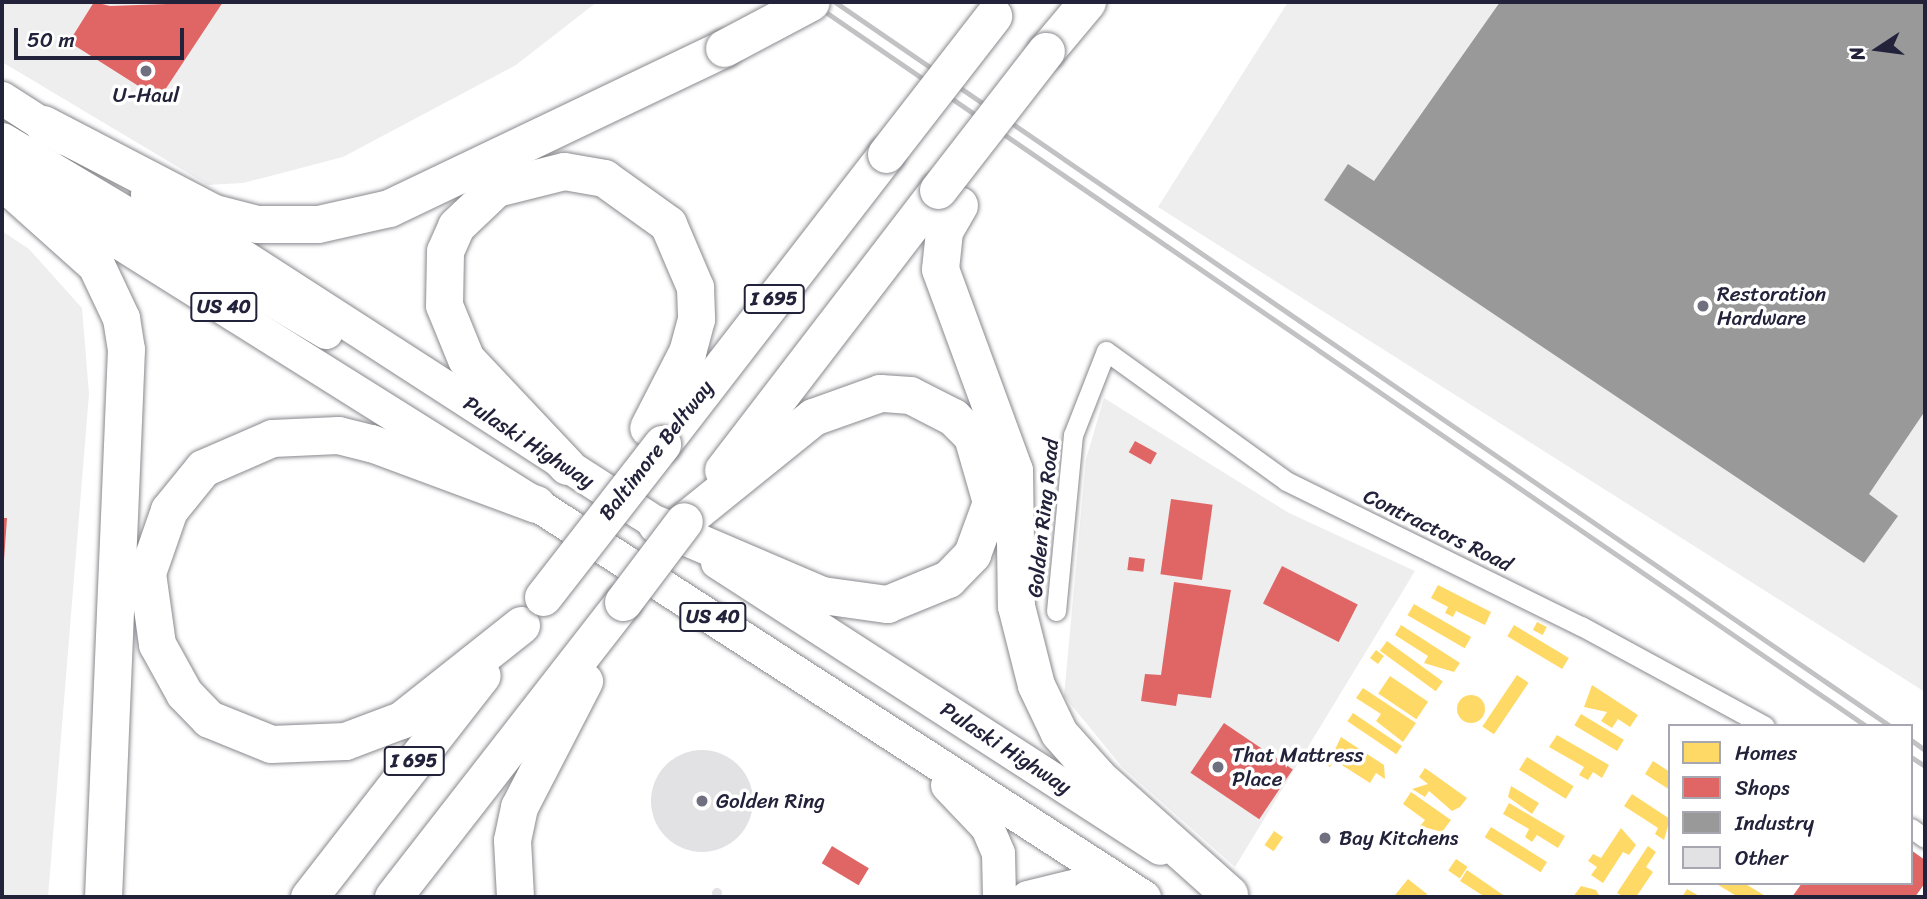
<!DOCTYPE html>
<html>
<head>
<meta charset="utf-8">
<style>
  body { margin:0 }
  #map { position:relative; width:1927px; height:899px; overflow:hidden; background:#fff; font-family:Sriracha,sans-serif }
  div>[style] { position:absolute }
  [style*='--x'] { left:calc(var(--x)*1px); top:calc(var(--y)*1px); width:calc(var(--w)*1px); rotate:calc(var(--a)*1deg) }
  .built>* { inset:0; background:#eeeeef }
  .homes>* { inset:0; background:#ffd966; transform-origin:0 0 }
  .round { border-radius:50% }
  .shops>* { inset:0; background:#e06666; transform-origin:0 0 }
  .industry>* { inset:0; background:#999 }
  .building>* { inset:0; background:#e2e2e4 }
  .roads { filter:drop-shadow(0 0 2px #8a8a8f) drop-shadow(0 0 2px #8a8a8f) }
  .minor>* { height:19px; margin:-9.5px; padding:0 9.5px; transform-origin:9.5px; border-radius:9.5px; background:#fff }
  .trunk>* { height:33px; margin:-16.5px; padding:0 16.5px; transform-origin:16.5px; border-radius:16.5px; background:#fff }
  .motorway>* { height:37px; margin:-18.5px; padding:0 18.5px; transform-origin:18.5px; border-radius:18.5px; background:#fff }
  .rail>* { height:5px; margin:-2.5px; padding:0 2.5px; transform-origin:2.5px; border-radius:2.5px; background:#c2c2c4 }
  .bridges { filter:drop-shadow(0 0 2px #8a8a8f) drop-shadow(0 0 2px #8a8a8f) }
  .motorway-bridge>* { height:37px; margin:-18.5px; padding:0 18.5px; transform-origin:18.5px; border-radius:18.5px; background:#fff }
  .dots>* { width:19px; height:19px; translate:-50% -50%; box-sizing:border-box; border:4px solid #fff; border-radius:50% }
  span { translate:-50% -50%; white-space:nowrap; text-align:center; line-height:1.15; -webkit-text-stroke:7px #fff; paint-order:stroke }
  .shield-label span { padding:2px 5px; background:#fff; border:2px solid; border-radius:5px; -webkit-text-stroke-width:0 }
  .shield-label { font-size:19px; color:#22223b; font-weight:700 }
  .poi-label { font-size:21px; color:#22223b }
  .left { translate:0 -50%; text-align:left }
  .street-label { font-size:21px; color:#22223b }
  .frame { position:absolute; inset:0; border:4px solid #22223b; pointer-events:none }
  .legend { position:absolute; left:1668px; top:724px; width:245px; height:161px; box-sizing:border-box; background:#fff; border:2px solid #a7a7b1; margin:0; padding:9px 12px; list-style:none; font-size:21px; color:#22223b }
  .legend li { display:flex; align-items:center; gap:14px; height:35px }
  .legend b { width:35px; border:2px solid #a7a7b1 }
  .north { position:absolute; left:1843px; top:14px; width:70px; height:70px; -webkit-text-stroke:5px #fff; paint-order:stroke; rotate:257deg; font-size:19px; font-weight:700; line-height:28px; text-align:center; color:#22223b }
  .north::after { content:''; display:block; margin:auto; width:24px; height:32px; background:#22223b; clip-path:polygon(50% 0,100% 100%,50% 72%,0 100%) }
  .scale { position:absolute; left:14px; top:28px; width:170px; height:32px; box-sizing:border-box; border:4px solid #22223b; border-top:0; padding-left:9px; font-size:21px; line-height:24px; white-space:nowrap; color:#22223b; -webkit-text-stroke:5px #fff; paint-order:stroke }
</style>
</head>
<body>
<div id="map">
  <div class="built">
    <i style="clip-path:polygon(2px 2px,597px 2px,516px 65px,343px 157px,243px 183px,208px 185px,2px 62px)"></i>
    <i style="clip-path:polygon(1288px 2px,1925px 2px,1925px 692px,1158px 207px)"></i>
    <i style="clip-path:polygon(2px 231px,29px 249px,82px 308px,89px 394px,48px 897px,2px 897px)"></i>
    <i style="clip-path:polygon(1104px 398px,1289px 513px,1415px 571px,1235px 867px,1122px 767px,1064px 696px,1086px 459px)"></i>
  </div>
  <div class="homes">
    <i style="clip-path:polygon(1438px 585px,1491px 612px,1485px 625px,1456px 611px,1453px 617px,1445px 613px,1448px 607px,1431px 598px)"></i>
    <i style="left:1414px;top:604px;width:66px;height:13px;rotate:30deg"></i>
    <i style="left:1537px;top:622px;width:11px;height:9px;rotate:27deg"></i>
    <i style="clip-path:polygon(1401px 625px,1460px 663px,1454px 672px,1424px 663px,1428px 656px,1395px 635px)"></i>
    <i style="left:1514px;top:625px;width:64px;height:13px;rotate:31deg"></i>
    <i style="left:1387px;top:641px;width:69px;height:12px;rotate:36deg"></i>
    <i style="left:1376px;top:650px;width:10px;height:10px;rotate:37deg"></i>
    <i style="left:1517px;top:675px;width:14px;height:62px;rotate:34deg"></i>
    <i style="left:1390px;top:676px;width:46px;height:21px;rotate:34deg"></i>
    <i style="clip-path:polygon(1592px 685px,1638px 715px,1630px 727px,1618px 719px,1612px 728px,1601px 721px,1607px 712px,1584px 707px)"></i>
    <i style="clip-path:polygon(1363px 688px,1416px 723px,1403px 742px,1376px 721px,1381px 714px,1356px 698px)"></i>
    <i class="round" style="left:1457px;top:695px;width:28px;height:28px"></i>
    <i style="left:1353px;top:713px;width:59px;height:10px;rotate:34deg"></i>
    <i style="left:1581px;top:714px;width:50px;height:13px;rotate:31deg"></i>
    <i style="clip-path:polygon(1557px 735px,1609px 765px,1602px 778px,1593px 772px,1588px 780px,1579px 775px,1584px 767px,1549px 747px)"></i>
    <i style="clip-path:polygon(1341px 737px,1384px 765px,1385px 779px,1376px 773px,1370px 783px,1334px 760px,1330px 767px,1322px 762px,1331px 758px)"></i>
    <i style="left:1527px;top:757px;width:55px;height:15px;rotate:32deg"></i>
    <i style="clip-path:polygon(1653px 761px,1670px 772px,1670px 790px,1645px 774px)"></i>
    <i style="clip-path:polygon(1425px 768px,1467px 798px,1460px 807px,1452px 811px,1429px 791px,1425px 797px,1412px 789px,1428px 784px,1419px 777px)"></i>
    <i style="clip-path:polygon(1511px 786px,1539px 803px,1532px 814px,1508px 797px)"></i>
    <i style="clip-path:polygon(1411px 792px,1451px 820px,1442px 832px,1420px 826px,1425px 820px,1403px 804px)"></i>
    <i style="clip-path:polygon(1632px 794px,1670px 819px,1664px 840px,1655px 834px,1658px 828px,1624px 806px)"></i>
    <i style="clip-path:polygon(1509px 803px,1565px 836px,1558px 848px,1537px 835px,1532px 842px,1525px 837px,1529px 829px,1503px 814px)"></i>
    <i style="left:1491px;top:827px;width:66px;height:12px;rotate:32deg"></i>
    <i style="clip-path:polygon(1621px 828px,1636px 845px,1629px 855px,1623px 852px,1603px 883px,1591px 875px,1597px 867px,1588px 861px,1593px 854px,1601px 858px)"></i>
    <i style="left:1274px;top:831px;width:11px;height:17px;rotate:34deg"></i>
    <i style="clip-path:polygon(1648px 846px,1656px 852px,1646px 867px,1653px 872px,1636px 897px,1624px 897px,1617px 893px)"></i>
    <i style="left:1456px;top:859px;width:14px;height:14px;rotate:34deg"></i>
    <i style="clip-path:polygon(1467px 870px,1506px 897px,1485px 897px,1460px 881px)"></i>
    <i style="clip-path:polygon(1408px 879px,1427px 894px,1425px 897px,1395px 895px)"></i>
    <i style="clip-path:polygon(1715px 883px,1744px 883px,1767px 897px,1738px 897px)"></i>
    <i style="clip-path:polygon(1581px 886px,1596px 890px,1600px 897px,1573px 897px)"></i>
    <i style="clip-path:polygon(1687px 889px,1701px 897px,1682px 897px)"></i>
  </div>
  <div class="shops">
    <i style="clip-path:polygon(94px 2px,110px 6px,223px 2px,159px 99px,69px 42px)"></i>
    <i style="left:1135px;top:441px;width:25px;height:13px;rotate:29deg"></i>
    <i style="left:1171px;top:499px;width:42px;height:76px;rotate:8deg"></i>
    <i style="clip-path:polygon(2px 518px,7px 518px,4px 560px,2px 560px)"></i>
    <i style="left:1129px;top:557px;width:16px;height:13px;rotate:7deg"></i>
    <i style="left:1282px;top:566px;width:85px;height:42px;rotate:27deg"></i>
    <i style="clip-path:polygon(1174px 582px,1231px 590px,1211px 698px,1178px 694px,1176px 706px,1141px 701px,1145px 674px,1161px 675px)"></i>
    <i style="left:1224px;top:723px;width:83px;height:60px;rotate:34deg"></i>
    <i style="left:832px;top:846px;width:43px;height:20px;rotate:31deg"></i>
    <i style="clip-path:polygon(1911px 850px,1925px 860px,1925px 883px,1915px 897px,1792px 897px,1802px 883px,1911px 883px)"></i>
  </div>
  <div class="industry">
    <i style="clip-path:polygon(1500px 2px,1925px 2px,1925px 411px,1869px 494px,1898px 516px,1864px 563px,1324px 200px,1348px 164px,1374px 181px)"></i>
  </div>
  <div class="building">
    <i class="round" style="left:651px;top:750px;width:102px;height:102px"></i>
    <i class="round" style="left:712px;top:888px;width:10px;height:10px"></i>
  </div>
  <div class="roads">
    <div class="minor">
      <i style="--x:1056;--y:611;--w:177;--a:-84.5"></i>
      <i style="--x:1073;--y:435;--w:90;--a:-68.6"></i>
      <i style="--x:1106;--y:351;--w:222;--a:35.8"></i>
      <i style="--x:1286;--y:481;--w:329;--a:26.2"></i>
      <i style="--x:1581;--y:626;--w:209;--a:28.5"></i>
      <i style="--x:1911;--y:828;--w:17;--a:36"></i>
    </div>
    <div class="trunk">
      <i style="--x:2;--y:98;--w:74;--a:32.8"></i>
      <i style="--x:2;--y:139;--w:377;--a:30.8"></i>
      <i style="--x:10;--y:174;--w:621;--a:32.1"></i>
      <i style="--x:536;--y:504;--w:724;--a:32.88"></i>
      <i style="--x:147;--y:194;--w:632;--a:32.86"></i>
      <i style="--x:717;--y:562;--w:527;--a:32.85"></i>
      <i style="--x:947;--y:785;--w:58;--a:46.4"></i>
      <i style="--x:987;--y:827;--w:28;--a:67"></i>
      <i style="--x:998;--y:853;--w:44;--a:88.7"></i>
      <i style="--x:1027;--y:897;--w:60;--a:-13.6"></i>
      <i style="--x:1085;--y:883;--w:42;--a:18"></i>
    </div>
    <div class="motorway">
      <i style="--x:1046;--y:51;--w:64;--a:-50.1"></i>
      <i style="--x:43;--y:124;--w:193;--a:27.5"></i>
      <i style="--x:214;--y:213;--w:44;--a:14.3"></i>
      <i style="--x:257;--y:224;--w:61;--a:0"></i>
      <i style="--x:318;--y:224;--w:73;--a:-12.7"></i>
      <i style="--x:389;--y:208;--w:371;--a:-25.5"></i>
      <i style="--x:2;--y:181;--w:126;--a:41.8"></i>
      <i style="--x:96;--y:265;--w:59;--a:64.7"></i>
      <i style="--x:121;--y:318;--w:31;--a:81"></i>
      <i style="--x:126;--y:349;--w:548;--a:92.4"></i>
      <i style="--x:959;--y:205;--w:30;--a:120"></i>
      <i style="--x:944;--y:231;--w:38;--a:96"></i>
      <i style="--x:940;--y:269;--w:214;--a:69.8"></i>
      <i style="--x:1014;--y:470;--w:136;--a:89.2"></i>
      <i style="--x:1016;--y:606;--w:81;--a:75.8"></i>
      <i style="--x:1036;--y:685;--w:53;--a:64.4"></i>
      <i style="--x:1059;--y:733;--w:59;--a:48.4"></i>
      <i style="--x:1098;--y:777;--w:176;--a:41.8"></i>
      <i style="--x:662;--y:444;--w:366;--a:-52.3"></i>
      <i style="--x:567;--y:466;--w:147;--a:-133.3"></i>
      <i style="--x:466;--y:359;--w:58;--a:-112.2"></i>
      <i style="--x:444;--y:305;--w:54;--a:-88.9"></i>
      <i style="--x:445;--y:251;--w:27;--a:-66"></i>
      <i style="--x:456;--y:226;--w:55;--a:-43.5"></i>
      <i style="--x:496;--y:188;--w:70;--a:-14"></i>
      <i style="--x:564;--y:171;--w:41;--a:9.9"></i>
      <i style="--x:604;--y:178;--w:79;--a:35.7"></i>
      <i style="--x:668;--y:224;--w:69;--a:66.8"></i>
      <i style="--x:695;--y:287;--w:32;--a:88"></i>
      <i style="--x:696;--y:319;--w:34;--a:105"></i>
      <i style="--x:687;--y:352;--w:85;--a:117.2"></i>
      <i style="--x:723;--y:470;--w:353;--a:-52.5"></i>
      <i style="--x:656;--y:524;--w:181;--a:23.2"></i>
      <i style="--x:822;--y:595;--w:66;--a:7.9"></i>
      <i style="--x:887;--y:604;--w:66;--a:-22.3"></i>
      <i style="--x:948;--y:579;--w:35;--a:-46"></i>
      <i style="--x:972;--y:554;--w:55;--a:-69.9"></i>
      <i style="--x:991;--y:502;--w:69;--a:-106.1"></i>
      <i style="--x:972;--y:436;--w:27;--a:-135"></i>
      <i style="--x:953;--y:417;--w:48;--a:-152.9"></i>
      <i style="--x:910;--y:395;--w:30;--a:-176"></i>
      <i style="--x:880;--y:393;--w:71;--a:160.3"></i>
      <i style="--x:813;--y:417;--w:166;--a:141.1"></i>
      <i style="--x:521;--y:625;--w:153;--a:141.6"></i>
      <i style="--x:401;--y:720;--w:60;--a:159.4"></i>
      <i style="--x:345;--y:741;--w:74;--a:177.7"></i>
      <i style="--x:271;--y:744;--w:67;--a:-158"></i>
      <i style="--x:209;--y:719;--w:36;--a:-134"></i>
      <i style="--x:184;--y:693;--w:56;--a:-118.9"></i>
      <i style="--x:157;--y:644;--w:72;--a:-98"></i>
      <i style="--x:147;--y:573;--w:67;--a:-70.8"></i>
      <i style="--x:169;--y:510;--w:54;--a:-51"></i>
      <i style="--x:203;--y:468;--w:75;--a:-23.5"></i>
      <i style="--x:272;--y:438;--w:66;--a:-2.6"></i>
      <i style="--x:338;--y:435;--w:34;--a:14"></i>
      <i style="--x:371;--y:443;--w:176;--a:20.3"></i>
      <i style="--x:309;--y:897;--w:281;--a:-52.1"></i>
      <i style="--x:393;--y:897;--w:374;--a:-52.1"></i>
      <i style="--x:515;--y:897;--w:57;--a:-93"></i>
      <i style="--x:512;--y:840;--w:34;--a:-78"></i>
      <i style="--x:519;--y:807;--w:142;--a:-62.7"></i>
    </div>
  </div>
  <div class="rail">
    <i style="--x:811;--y:2;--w:1280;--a:34.46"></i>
    <i style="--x:835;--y:2;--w:1280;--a:34.46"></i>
    <i style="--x:1911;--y:740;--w:17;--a:36"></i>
    <i style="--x:1911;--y:757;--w:17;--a:33"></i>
  </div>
  <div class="bridges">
    <div class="motorway-bridge">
      <i style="--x:724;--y:48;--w:98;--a:-27.9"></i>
      <i style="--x:886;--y:154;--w:175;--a:-52.2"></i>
      <i style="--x:938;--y:190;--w:176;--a:-52.2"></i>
      <i style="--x:543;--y:597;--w:194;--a:-52.1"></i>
      <i style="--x:623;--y:602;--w:101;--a:-53"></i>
    </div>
  </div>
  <div class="dots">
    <i style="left:146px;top:71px;background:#6f6f80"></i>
    <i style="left:1703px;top:306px;background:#6f6f80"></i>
    <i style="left:1218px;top:767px;background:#6f6f80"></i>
    <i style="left:702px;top:801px;background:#6f6f80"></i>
    <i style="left:1325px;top:838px;background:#6f6f80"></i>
  </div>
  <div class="shield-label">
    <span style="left:774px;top:299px">I 695</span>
    <span style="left:224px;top:307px">US 40</span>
    <span style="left:713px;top:617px">US 40</span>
    <span style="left:414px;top:761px">I 695</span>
  </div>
  <div class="poi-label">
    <span style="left:146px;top:95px">U-Haul</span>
    <span class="left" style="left:1717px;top:306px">Restoration<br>Hardware</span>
    <span class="left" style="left:1232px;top:767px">That Mattress<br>Place</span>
    <span class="left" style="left:716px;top:801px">Golden Ring</span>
    <span class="left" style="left:1339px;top:838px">Bay Kitchens</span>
  </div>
  <div class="street-label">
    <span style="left:529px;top:442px;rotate:33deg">Pulaski Highway</span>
    <span style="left:656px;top:450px;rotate:-52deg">Baltimore Beltway</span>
    <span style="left:1043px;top:518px;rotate:-84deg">Golden Ring Road</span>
    <span style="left:1438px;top:530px;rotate:26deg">Contractors Road</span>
    <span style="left:1006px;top:748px;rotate:33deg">Pulaski Highway</span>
  </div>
  <div class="frame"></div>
  <ul class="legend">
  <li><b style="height:19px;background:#ffd966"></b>Homes</li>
  <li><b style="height:19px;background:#e06666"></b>Shops</li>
  <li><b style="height:19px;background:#999"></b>Industry</li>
  <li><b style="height:19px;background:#e2e2e4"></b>Other</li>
  </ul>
  <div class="north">N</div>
  <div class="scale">50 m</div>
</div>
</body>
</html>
